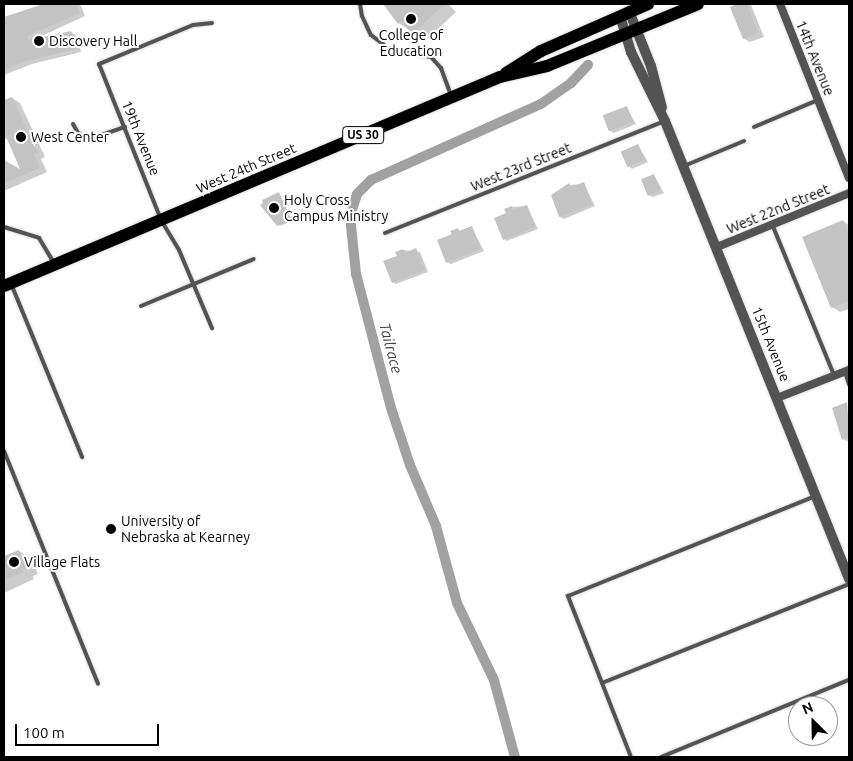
<!DOCTYPE html>
<html>
<head>
<meta charset="utf-8">
<style>
  body { margin:0 }
  #map { position:relative; width:853px; height:761px; overflow:hidden; background:#fff; font-family:Ubuntu,sans-serif }
  div>[style] { position:absolute }
  [style*='--x'] { left:calc(var(--x)*1px); top:calc(var(--y)*1px); width:calc(var(--w)*1px); rotate:calc(var(--a)*1deg) }
  .shadow>* { inset:0; background:#0003 }
  .canal>* { height:10px; margin:-5px; padding:0 5px; transform-origin:5px; border-radius:5px; background:#a1a1a1 }
  .building>* { inset:0; background:#c3c3c3; transform-origin:0 0 }
  .roads { filter:drop-shadow(0 0 1px #dbdbdb) drop-shadow(0 0 1px #dbdbdb) }
  .service>* { height:4px; margin:-2px; padding:0 2px; transform-origin:2px; border-radius:2px; background:#535353 }
  .minor>* { height:8px; margin:-4px; padding:0 4px; transform-origin:4px; border-radius:4px; background:#535353 }
  .tertiary>* { height:10px; margin:-5px; padding:0 5px; transform-origin:5px; border-radius:5px; background:#535353 }
  .primary>* { height:12px; margin:-6px; padding:0 6px; transform-origin:6px; border-radius:6px; background:#000 }
  .dots>* { width:14px; height:14px; translate:-50% -50%; box-sizing:border-box; border:2px solid #fff; border-radius:50% }
  span { translate:-50% -50%; white-space:nowrap; text-align:center; line-height:1.15; -webkit-text-stroke:4px #fff; paint-order:stroke }
  .shield-label span { padding:1px 4px; background:#fff; border:1px solid; border-radius:4px; -webkit-text-stroke-width:0 }
  .shield-label { font-size:12px; color:#000; font-weight:700 }
  .poi-label { font-size:14px; color:#000 }
  .left { translate:0 -50%; text-align:left }
  .street-label { font-size:14px; color:#000 }
  .water-label { font-size:15px; color:#424242; font-style:italic }
  .frame { position:absolute; inset:0; border:5px solid #000; pointer-events:none }
  .north { position:absolute; left:788px; top:696px; width:50px; height:50px; box-sizing:border-box; background:#fff; border:1px solid #999; border-radius:50%; rotate:337deg; font-size:14px; font-weight:700; line-height:20px; text-align:center; color:#000 }
  .north::after { content:''; display:block; margin:auto; width:18px; height:22px; background:#000; clip-path:polygon(50% 0,100% 100%,50% 72%,0 100%) }
  .scale { position:absolute; left:15px; top:724px; width:144px; height:22px; box-sizing:border-box; border:2px solid #000; border-top:0; padding-left:6px; font-size:15px; line-height:18px; white-space:nowrap; color:#000; -webkit-text-stroke:4px #fff; paint-order:stroke }
</style>
</head>
<body>
<div id="map">
  <div class="shadow">
    <i style="clip-path:polygon(46px 4px,80px 4px,85px 16px,33px 40px,71px 32px,77px 36px,81px 52px,32px 64px,4px 75px,4px 18px)"></i>
    <i style="clip-path:polygon(384px 4px,448px 4px,456px 12px,426px 40px,398px 23px)"></i>
    <i style="clip-path:polygon(740px 4px,751px 5px,764px 37px,750px 42px,744px 39px,731px 7px)"></i>
    <i style="clip-path:polygon(12px 98px,20px 103px,45px 157px,41px 159px,47px 172px,4px 191px,4px 162px,23px 172px,8px 139px,4px 138px,4px 101px)"></i>
    <i style="clip-path:polygon(627px 108px,636px 124px,614px 133px,610px 131px)"></i>
    <i style="clip-path:polygon(638px 145px,648px 162px,632px 169px,628px 166px)"></i>
    <i style="clip-path:polygon(654px 175px,664px 193px,653px 197px,649px 195px)"></i>
    <i style="clip-path:polygon(584px 184px,595px 206px,564px 219px,560px 217px,552px 196px,569px 185px)"></i>
    <i style="clip-path:polygon(279px 194px,292px 221px,280px 226px,262px 205px)"></i>
    <i style="clip-path:polygon(527px 206px,538px 229px,507px 241px,504px 239px,507px 214px,512px 207px)"></i>
    <i style="clip-path:polygon(843px 221px,849px 225px,849px 309px,840px 312px,832px 307px)"></i>
    <i style="clip-path:polygon(472px 228px,484px 251px,451px 264px,447px 262px,452px 232px)"></i>
    <i style="clip-path:polygon(403px 250px,420px 252px,428px 272px,396px 284px,393px 282px)"></i>
    <i style="clip-path:polygon(847px 403px,849px 440px,847px 441px,843px 439px)"></i>
    <i style="clip-path:polygon(19px 551px,31px 559px,38px 574px,33px 576px,34px 579px,4px 593px,4px 558px)"></i>
  </div>
  <div class="canal">
    <i style="--x:515;--y:757;--w:80;--a:-105.3"></i>
    <i style="--x:494;--y:680;--w:85;--a:-115.7"></i>
    <i style="--x:457;--y:603;--w:80;--a:-105.3"></i>
    <i style="--x:436;--y:526;--w:66;--a:-113.1"></i>
    <i style="--x:410;--y:465;--w:60;--a:-108.4"></i>
    <i style="--x:391;--y:408;--w:138;--a:-104.6"></i>
    <i style="--x:356;--y:274;--w:58;--a:-95.9"></i>
    <i style="--x:350;--y:216;--w:23;--a:-72"></i>
    <i style="--x:357;--y:194;--w:20;--a:-45"></i>
    <i style="--x:371;--y:180;--w:186;--a:-24.1"></i>
    <i style="--x:541;--y:104;--w:37;--a:-35"></i>
    <i style="--x:571;--y:83;--w:25;--a:-47"></i>
  </div>
  <div class="building">
    <i style="clip-path:polygon(43px 4px,76px 4px,80px 13px,27px 36px,28px 40px,71px 31px,76px 49px,25px 61px,4px 70px,4px 17px)"></i>
    <i style="clip-path:polygon(383px 4px,444px 4px,413px 34px,400px 21px,398px 24px)"></i>
    <i style="clip-path:polygon(737px 4px,747px 4px,758px 33px,743px 39px,730px 7px)"></i>
    <i style="clip-path:polygon(12px 97px,38px 153px,34px 154px,40px 168px,4px 183px,4px 160px,20px 169px,4px 132px,4px 100px)"></i>
    <i style="left:627px;top:106px;width:17px;height:26px;rotate:69deg"></i>
    <i style="left:638px;top:144px;width:17px;height:19px;rotate:66deg"></i>
    <i style="left:654px;top:174px;width:18px;height:14px;rotate:68deg"></i>
    <i style="clip-path:polygon(584px 182px,592px 204px,559px 217px,551px 195px,569px 183px,571px 187px)"></i>
    <i style="clip-path:polygon(279px 192px,291px 220px,277px 226px,260px 205px,263px 203px,262px 200px)"></i>
    <i style="clip-path:polygon(527px 205px,535px 227px,503px 240px,494px 218px,506px 213px,504px 209px,512px 206px,513px 210px)"></i>
    <i style="clip-path:polygon(843px 220px,849px 235px,849px 301px,831px 308px,802px 237px)"></i>
    <i style="clip-path:polygon(472px 226px,481px 249px,446px 263px,437px 240px,452px 234px,450px 231px,458px 228px,459px 231px)"></i>
    <i style="clip-path:polygon(416px 248px,425px 270px,392px 283px,383px 261px,397px 256px,395px 252px,403px 249px,405px 253px)"></i>
    <i style="clip-path:polygon(847px 402px,849px 437px,842px 440px,832px 408px)"></i>
    <i style="clip-path:polygon(19px 550px,26px 567px,21px 569px,23px 572px,4px 580px,4px 556px)"></i>
  </div>
  <div class="roads">
    <div class="service">
      <i style="--x:360;--y:4;--w:12;--a:81"></i>
      <i style="--x:362;--y:16;--w:21;--a:65"></i>
      <i style="--x:371;--y:35;--w:25;--a:37"></i>
      <i style="--x:391;--y:50;--w:41;--a:9.9"></i>
      <i style="--x:431;--y:57;--w:15;--a:48"></i>
      <i style="--x:441;--y:68;--w:29;--a:70"></i>
      <i style="--x:212;--y:23;--w:19;--a:174"></i>
      <i style="--x:193;--y:25;--w:102;--a:157.5"></i>
      <i style="--x:99;--y:64;--w:168;--a:68.3"></i>
      <i style="--x:161;--y:220;--w:35;--a:59"></i>
      <i style="--x:179;--y:250;--w:85;--a:67.1"></i>
      <i style="--x:73;--y:124;--w:10;--a:61"></i>
      <i style="--x:78;--y:133;--w:13;--a:27"></i>
      <i style="--x:90;--y:139;--w:37;--a:-19"></i>
      <i style="--x:754;--y:127;--w:69;--a:-22.9"></i>
      <i style="--x:684;--y:166;--w:65;--a:-22.6"></i>
      <i style="--x:772;--y:224;--w:163;--a:67.7"></i>
      <i style="--x:4;--y:227;--w:37;--a:17"></i>
      <i style="--x:39;--y:238;--w:29;--a:59"></i>
      <i style="--x:385;--y:233;--w:299;--a:-21.8"></i>
      <i style="--x:12;--y:286;--w:185;--a:67.7"></i>
      <i style="--x:141;--y:306;--w:122;--a:-22.6"></i>
      <i style="--x:845;--y:372;--w:13;--a:72"></i>
      <i style="--x:4;--y:451;--w:251;--a:68"></i>
      <i style="--x:602;--y:683;--w:266;--a:-21.8"></i>
      <i style="--x:631;--y:757;--w:173;--a:-111.4"></i>
      <i style="--x:568;--y:596;--w:266;--a:-22"></i>
      <i style="--x:661;--y:757;--w:203;--a:-22.3"></i>
    </div>
    <div class="minor">
      <i style="--x:780;--y:4;--w:187;--a:68.4"></i>
      <i style="--x:717;--y:247;--w:143;--a:-22.2"></i>
      <i style="--x:777;--y:398;--w:77;--a:-21.3"></i>
    </div>
    <div class="tertiary">
      <i style="--x:629;--y:11;--w:59;--a:68.2"></i>
      <i style="--x:651;--y:66;--w:43;--a:75.3"></i>
      <i style="--x:620;--y:16;--w:38;--a:73"></i>
      <i style="--x:631;--y:52;--w:77;--a:63.8"></i>
      <i style="--x:665;--y:121;--w:494;--a:68.1"></i>
    </div>
    <div class="primary">
      <i style="--x:506;--y:73;--w:41;--a:-32.2"></i>
      <i style="--x:541;--y:51;--w:117;--a:-23.7"></i>
      <i style="--x:4;--y:286;--w:538;--a:-22.85"></i>
      <i style="--x:500;--y:77;--w:48;--a:-13.2"></i>
      <i style="--x:547;--y:66;--w:163;--a:-22.3"></i>
    </div>
  </div>
  <div class="dots">
    <i style="left:411px;top:19px;background:#000"></i>
    <i style="left:39px;top:41px;background:#000"></i>
    <i style="left:21px;top:137px;background:#000"></i>
    <i style="left:274px;top:208px;background:#000"></i>
    <i style="left:111px;top:529px;background:#000"></i>
    <i style="left:14px;top:562px;background:#000"></i>
  </div>
  <div class="shield-label">
    <span style="left:363px;top:135px">US 30</span>
  </div>
  <div class="poi-label">
    <span style="left:411px;top:43px">College of<br>Education</span>
    <span class="left" style="left:49px;top:41px">Discovery Hall</span>
    <span class="left" style="left:31px;top:137px">West Center</span>
    <span class="left" style="left:284px;top:208px">Holy Cross<br>Campus Ministry</span>
    <span class="left" style="left:121px;top:529px">University of<br>Nebraska at Kearney</span>
    <span class="left" style="left:24px;top:562px">Village Flats</span>
  </div>
  <div class="street-label">
    <span style="left:815px;top:58px;rotate:68deg">14th Avenue</span>
    <span style="left:141px;top:138px;rotate:68deg">19th Avenue</span>
    <span style="left:521px;top:167px;rotate:-22deg">West 23rd Street</span>
    <span style="left:246px;top:168px;rotate:-23deg">West 24th Street</span>
    <span style="left:778px;top:209px;rotate:-22deg">West 22nd Street</span>
    <span style="left:771px;top:344px;rotate:68deg">15th Avenue</span>
  </div>
  <div class="water-label">
    <span style="left:391px;top:348px;rotate:75deg">Tailrace</span>
  </div>
  <div class="frame"></div>
  <div class="north">N</div>
  <div class="scale">100 m</div>
</div>
</body>
</html>
